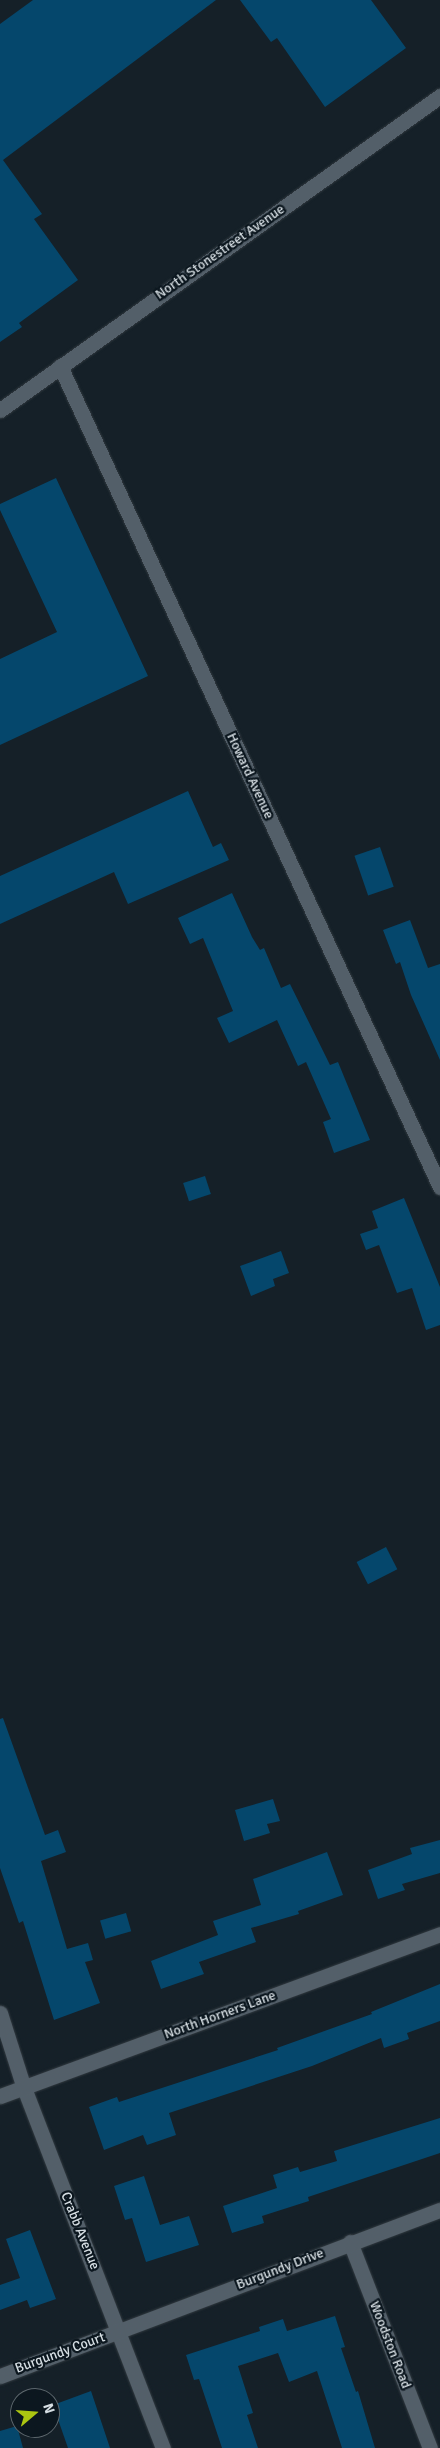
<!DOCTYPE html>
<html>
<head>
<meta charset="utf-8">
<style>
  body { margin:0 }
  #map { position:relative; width:440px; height:2448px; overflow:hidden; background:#152028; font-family:Signika,sans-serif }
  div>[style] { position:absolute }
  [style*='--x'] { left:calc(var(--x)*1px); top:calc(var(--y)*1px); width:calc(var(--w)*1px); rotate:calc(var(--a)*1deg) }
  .building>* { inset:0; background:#05476c; transform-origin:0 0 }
  .roads { filter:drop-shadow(0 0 1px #31393f) drop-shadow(0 0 1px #31393f) }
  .minor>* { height:15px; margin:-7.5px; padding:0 7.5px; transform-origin:7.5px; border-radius:7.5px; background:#535f69 }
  span { translate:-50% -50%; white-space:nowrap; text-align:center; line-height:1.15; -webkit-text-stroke:4.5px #0c171f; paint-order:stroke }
  .street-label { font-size:14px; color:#d6dee3 }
  .north { position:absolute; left:10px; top:2388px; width:50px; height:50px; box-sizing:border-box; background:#0c171f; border:1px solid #5d676d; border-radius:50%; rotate:72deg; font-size:14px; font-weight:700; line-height:20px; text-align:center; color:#d6dee3 }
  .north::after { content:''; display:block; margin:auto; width:18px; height:22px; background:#acc611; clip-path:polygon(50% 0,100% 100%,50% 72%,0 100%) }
</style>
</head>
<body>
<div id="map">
  <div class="building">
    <i style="clip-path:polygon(33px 0,216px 0,3px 160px,42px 214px,34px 219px,78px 280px,19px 323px,22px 327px,0 342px,0 24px)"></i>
    <i style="clip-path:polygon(240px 0,371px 0,406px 48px,325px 107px,277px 38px,271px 42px)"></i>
    <i style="clip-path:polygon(56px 478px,148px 676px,0 745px,0 659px,57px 632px,0 510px,0 504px)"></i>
    <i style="clip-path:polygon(188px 791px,213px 847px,221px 843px,229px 860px,128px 904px,114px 872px,0 924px,0 876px)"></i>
    <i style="left:380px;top:847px;width:42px;height:27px;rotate:71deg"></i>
    <i style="clip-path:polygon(232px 893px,252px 937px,260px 950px,264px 948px,281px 988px,290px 984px,330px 1065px,338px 1062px,370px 1140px,334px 1153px,323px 1122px,331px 1119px,306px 1062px,298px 1066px,277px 1020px,229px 1043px,217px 1018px,233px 1011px,203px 938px,190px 944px,178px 918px)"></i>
    <i style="clip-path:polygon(410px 920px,428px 968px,440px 964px,440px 1060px,411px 995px,400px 962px,396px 964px,383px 930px)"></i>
    <i style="left:205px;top:1176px;width:19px;height:23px;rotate:72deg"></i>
    <i style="clip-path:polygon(404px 1198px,440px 1287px,440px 1325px,426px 1330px,412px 1288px,397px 1293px,379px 1245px,366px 1250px,360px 1234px,378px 1228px,372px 1211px)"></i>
    <i style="clip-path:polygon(281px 1251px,289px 1273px,273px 1279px,275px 1286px,251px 1296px,240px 1266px)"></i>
    <i style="left:386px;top:1547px;width:25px;height:33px;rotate:63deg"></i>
    <i style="clip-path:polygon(3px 1718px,45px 1835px,58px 1830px,66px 1852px,41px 1861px,67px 1949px,88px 1943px,93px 1960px,85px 1962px,100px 2003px,54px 2020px,23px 1921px,19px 1923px,0 1868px,0 1719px)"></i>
    <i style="clip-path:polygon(273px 1799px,280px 1821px,267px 1824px,270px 1833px,244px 1841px,235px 1810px)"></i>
    <i style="clip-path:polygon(440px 1840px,440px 1873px,402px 1884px,405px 1890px,378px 1899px,368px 1870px,412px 1854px,410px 1848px)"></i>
    <i style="clip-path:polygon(327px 1852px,343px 1895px,298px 1911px,299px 1914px,251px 1928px,256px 1942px,199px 1962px,204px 1974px,161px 1989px,151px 1961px,218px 1935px,213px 1921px,261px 1905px,253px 1879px)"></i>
    <i style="left:126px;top:1913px;width:19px;height:27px;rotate:74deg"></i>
    <i style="clip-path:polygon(440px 1984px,440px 2021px,407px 2033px,409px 2039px,384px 2048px,381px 2038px,312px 2066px,169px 2113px,176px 2135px,147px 2145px,143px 2135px,104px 2150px,89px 2107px,117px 2097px,119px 2102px,278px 2050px,277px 2048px,372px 2014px,371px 2012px)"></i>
    <i style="clip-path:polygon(440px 2118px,440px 2153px,308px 2197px,309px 2201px,262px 2216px,264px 2223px,232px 2233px,223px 2206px,277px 2188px,273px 2175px,298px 2167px,300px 2172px,337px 2161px,334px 2151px)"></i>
    <i style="clip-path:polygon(144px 2176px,160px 2225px,189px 2216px,199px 2245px,146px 2262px,132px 2218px,125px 2220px,114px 2186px)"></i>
    <i style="clip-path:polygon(30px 2230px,56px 2299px,30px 2308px,27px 2300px,0 2310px,0 2285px,20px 2278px,6px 2239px)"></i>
    <i style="clip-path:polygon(335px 2316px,345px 2347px,341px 2348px,356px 2392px,358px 2391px,375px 2448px,342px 2448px,317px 2371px,289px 2382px,278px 2353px,238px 2366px,253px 2413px,247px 2415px,258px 2448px,222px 2448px,199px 2379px,194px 2380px,186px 2355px,260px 2331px,259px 2327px,283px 2319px,287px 2331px)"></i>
    <i style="clip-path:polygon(91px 2391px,110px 2448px,68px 2448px,53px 2405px)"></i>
    <i style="clip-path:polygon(17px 2426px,23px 2448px,0 2448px,0 2431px)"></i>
  </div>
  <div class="roads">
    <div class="minor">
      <i style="--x:60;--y:366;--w:905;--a:65.16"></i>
      <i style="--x:0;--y:410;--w:541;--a:-35.51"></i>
      <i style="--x:0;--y:2013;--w:79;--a:72.3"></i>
      <i style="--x:24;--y:2088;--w:386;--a:68.9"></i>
      <i style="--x:0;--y:2096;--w:469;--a:-20.2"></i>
      <i style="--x:350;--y:2242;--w:221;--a:68.8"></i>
      <i style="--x:0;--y:2376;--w:470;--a:-20.7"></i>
    </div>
  </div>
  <div class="street-label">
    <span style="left:220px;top:252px;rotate:-35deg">North Stonestreet Avenue</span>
    <span style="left:250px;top:776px;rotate:65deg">Howard Avenue</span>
    <span style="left:220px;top:2015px;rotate:-20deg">North Horners Lane</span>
    <span style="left:80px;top:2231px;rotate:68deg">Crabb Avenue</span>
    <span style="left:280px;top:2269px;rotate:-21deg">Burgundy Drive</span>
    <span style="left:390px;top:2345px;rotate:69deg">Woodston Road</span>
    <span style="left:60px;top:2353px;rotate:-20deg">Burgundy Court</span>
  </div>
  <div class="north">N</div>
</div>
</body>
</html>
